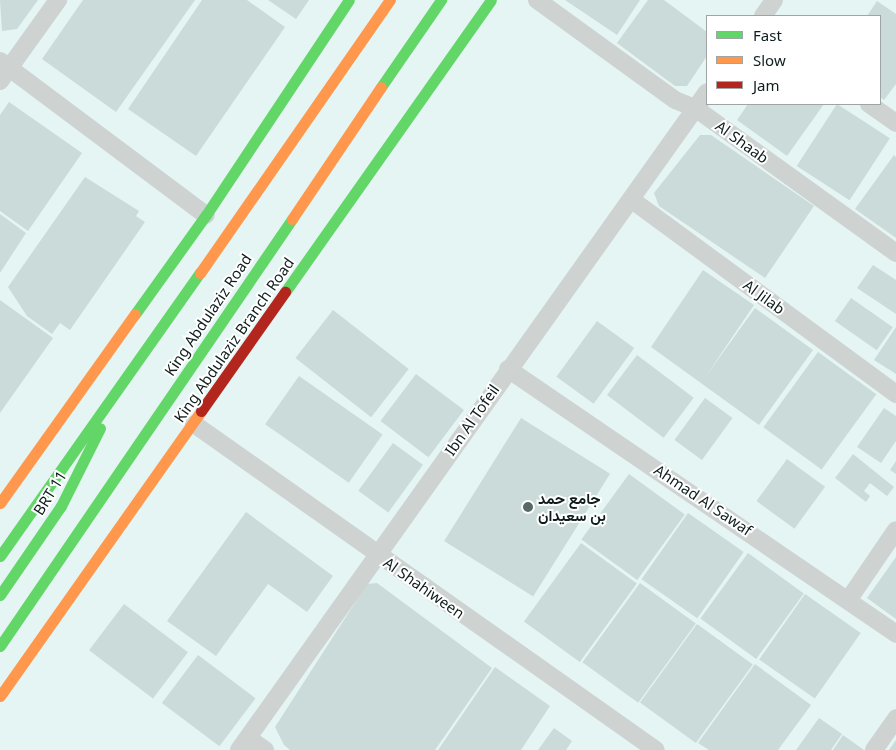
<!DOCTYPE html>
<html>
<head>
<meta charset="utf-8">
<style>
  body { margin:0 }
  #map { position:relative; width:896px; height:750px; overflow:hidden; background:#e4f5f3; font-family:"Noto Sans",Vazirmatn,sans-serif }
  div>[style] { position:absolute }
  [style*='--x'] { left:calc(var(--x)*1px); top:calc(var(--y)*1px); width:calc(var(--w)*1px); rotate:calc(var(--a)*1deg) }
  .building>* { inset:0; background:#cbdbd9; transform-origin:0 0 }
  .street>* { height:18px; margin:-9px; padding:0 9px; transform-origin:9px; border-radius:9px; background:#ced3d2 }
  .fast>* { height:11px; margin:-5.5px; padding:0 5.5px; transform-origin:5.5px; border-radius:5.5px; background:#63d668 }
  .slow>* { height:11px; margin:-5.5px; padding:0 5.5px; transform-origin:5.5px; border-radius:5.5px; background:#ff974d }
  .jam>* { height:11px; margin:-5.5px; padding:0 5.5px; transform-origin:5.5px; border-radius:5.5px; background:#b3261e }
  .dots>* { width:14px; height:14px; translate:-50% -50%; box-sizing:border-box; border:2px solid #fff; border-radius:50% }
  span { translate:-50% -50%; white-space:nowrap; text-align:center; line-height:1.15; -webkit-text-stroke:4px #fff; paint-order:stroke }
  .street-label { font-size:15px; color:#0e1d1c }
  .poi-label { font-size:15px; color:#0e1d1c; font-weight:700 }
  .left { translate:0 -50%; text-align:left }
  .legend { position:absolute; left:706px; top:15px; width:175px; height:90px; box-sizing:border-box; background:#fff; border:1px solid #9fa5a4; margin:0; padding:6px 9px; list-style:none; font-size:15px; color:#0e1d1c }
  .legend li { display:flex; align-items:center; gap:10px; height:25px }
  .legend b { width:25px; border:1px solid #9fa5a4 }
</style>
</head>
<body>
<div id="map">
  <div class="building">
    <i style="clip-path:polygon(0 0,38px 0,17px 29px,2px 31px)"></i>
    <i style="clip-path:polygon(83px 0,195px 0,116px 112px,42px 59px)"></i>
    <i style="clip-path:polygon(202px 0,247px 0,285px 27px,196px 156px,128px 109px)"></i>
    <i style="clip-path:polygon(268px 0,309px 0,296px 19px)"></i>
    <i style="clip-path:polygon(565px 0,640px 0,617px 35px)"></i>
    <i style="clip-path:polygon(648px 0,664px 0,707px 32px,707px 56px,687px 86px,675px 86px,617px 43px)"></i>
    <i style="clip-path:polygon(877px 1px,896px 14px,896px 84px,884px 100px,880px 97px,880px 16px,867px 16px)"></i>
    <i style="clip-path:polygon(9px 102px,82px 153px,28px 231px,0 211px,0 115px)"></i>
    <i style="clip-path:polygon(748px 104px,824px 104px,787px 156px,737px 120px)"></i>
    <i style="left:837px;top:104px;width:63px;height:74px;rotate:33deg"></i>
    <i style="clip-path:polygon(700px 135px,711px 135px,814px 206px,765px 278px,659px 206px,654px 193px)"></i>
    <i style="clip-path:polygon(894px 155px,896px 157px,896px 238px,855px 209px)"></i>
    <i style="clip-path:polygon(85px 177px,139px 211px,136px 216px,145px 222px,70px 330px,60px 323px,52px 334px,27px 316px,8px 287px)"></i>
    <i style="clip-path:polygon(0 214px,26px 233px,0 273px)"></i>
    <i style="clip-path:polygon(873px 265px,896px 280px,896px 314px,857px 288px)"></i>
    <i style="clip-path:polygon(703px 270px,754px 305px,706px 376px,755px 308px,813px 350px,759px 425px,651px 347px)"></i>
    <i style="left:851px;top:298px;width:51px;height:28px;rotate:35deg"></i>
    <i style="clip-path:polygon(0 300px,53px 338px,0 413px)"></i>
    <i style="left:333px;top:310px;width:96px;height:61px;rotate:38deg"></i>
    <i style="left:597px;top:321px;width:46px;height:69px;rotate:36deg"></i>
    <i style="clip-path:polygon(896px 327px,896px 374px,874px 360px)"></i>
    <i style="left:818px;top:352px;width:72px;height:93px;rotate:36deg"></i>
    <i style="left:637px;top:355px;width:71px;height:50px;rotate:37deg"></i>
    <i style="left:416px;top:374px;width:60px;height:59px;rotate:37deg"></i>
    <i style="left:299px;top:376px;width:102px;height:59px;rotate:35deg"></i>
    <i style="left:705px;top:398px;width:34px;height:52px;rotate:36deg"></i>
    <i style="clip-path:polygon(884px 408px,896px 416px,896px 441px,881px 463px,857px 447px)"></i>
    <i style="left:521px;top:418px;width:105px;height:145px;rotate:32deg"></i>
    <i style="left:393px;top:443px;width:37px;height:59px;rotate:36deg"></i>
    <i style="clip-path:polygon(853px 454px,894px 487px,887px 496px,870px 483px,864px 491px,870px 496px,866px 502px,835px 478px)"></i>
    <i style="left:787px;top:459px;width:47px;height:52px;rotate:36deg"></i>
    <i style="clip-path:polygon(896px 461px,896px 474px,890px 470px)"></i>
    <i style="left:629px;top:474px;width:69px;height:81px;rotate:36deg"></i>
    <i style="clip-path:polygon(246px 512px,333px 576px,307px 612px,268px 584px,216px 656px,167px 621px)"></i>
    <i style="left:688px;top:513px;width:68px;height:81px;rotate:35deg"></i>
    <i style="left:581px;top:543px;width:69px;height:97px;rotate:36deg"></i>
    <i style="left:748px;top:553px;width:69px;height:81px;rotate:36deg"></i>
    <i style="clip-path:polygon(896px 557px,896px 619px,867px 598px)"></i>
    <i style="clip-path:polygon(377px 583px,492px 668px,435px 750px,290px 750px,284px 745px,275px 727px,367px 584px)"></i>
    <i style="left:640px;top:583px;width:69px;height:98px;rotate:36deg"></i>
    <i style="left:805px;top:594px;width:68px;height:80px;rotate:35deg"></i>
    <i style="left:124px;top:604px;width:80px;height:58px;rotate:37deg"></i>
    <i style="left:697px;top:624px;width:69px;height:97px;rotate:36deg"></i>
    <i style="left:198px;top:655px;width:72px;height:60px;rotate:37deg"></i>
    <i style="clip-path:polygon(755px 664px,811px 705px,778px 750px,709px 750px,698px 743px)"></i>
    <i style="clip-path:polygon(495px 667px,550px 706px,521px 750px,438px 750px)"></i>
    <i style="clip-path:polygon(819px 718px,842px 734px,831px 750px,796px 750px)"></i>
    <i style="clip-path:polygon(554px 728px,572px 741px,566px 750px,538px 750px)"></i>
    <i style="clip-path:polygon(843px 735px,864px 750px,833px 750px)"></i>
    <i style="clip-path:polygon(896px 740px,896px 750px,889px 750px)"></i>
  </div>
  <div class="street">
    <i style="--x:537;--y:0;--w:170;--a:35.9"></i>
    <i style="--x:675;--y:100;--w:22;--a:22"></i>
    <i style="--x:695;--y:108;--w:248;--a:35.8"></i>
    <i style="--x:763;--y:16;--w:19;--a:-55"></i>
    <i style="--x:0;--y:61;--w:257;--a:36.8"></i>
    <i style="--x:0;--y:81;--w:100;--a:-54.4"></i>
    <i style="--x:869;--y:104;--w:33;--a:35"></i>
    <i style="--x:632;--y:200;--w:328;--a:36.3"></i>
    <i style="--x:508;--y:369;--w:470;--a:34.3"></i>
    <i style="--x:194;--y:424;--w:565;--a:35.21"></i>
    <i style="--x:849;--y:599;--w:83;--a:-55.7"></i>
    <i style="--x:248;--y:738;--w:21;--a:35"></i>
    <i style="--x:239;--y:750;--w:807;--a:-54.58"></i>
    <i style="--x:874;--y:750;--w:39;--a:-55"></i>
  </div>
  <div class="fast">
    <i style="--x:381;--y:87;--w:106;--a:-55.4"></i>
    <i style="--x:285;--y:292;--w:357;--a:-54.8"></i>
    <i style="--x:135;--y:314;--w:122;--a:-54.4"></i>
    <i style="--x:206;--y:215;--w:258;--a:-56.4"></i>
    <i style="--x:0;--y:556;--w:347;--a:-54.8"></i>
    <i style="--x:0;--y:595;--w:108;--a:-55.6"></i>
    <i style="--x:61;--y:506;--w:87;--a:-63.4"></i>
    <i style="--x:0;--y:646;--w:517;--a:-55.63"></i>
  </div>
  <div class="slow">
    <i style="--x:292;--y:219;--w:159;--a:-56"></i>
    <i style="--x:200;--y:273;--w:333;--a:-55.2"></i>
    <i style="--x:0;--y:503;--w:232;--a:-54.5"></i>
    <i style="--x:0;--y:696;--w:349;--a:-54.8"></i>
  </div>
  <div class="jam">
    <i style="--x:201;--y:411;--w:146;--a:-54.8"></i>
  </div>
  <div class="dots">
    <i style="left:528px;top:507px;background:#596967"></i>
  </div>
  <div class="street-label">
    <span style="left:742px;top:142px;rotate:36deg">Al Shaab</span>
    <span style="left:764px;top:297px;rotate:36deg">Al Jilab</span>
    <span style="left:208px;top:315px;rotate:-56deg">King Abdulaziz Road</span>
    <span style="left:234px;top:340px;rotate:-55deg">King Abdulaziz Branch Road</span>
    <span style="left:472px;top:420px;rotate:-55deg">Ibn Al Tofeil</span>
    <span style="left:50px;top:493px;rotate:-58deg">BRT 11</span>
    <span style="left:703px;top:500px;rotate:34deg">Ahmad Al Sawaf</span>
    <span style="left:424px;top:588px;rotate:35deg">Al Shahiween</span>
  </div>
  <div class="poi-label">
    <span class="left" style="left:538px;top:507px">جامع حمد<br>بن سعيدان</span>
  </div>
  <ul class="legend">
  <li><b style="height:6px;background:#63d668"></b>Fast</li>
  <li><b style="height:6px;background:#ff974d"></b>Slow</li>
  <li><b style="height:6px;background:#b3261e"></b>Jam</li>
  </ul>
</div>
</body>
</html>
